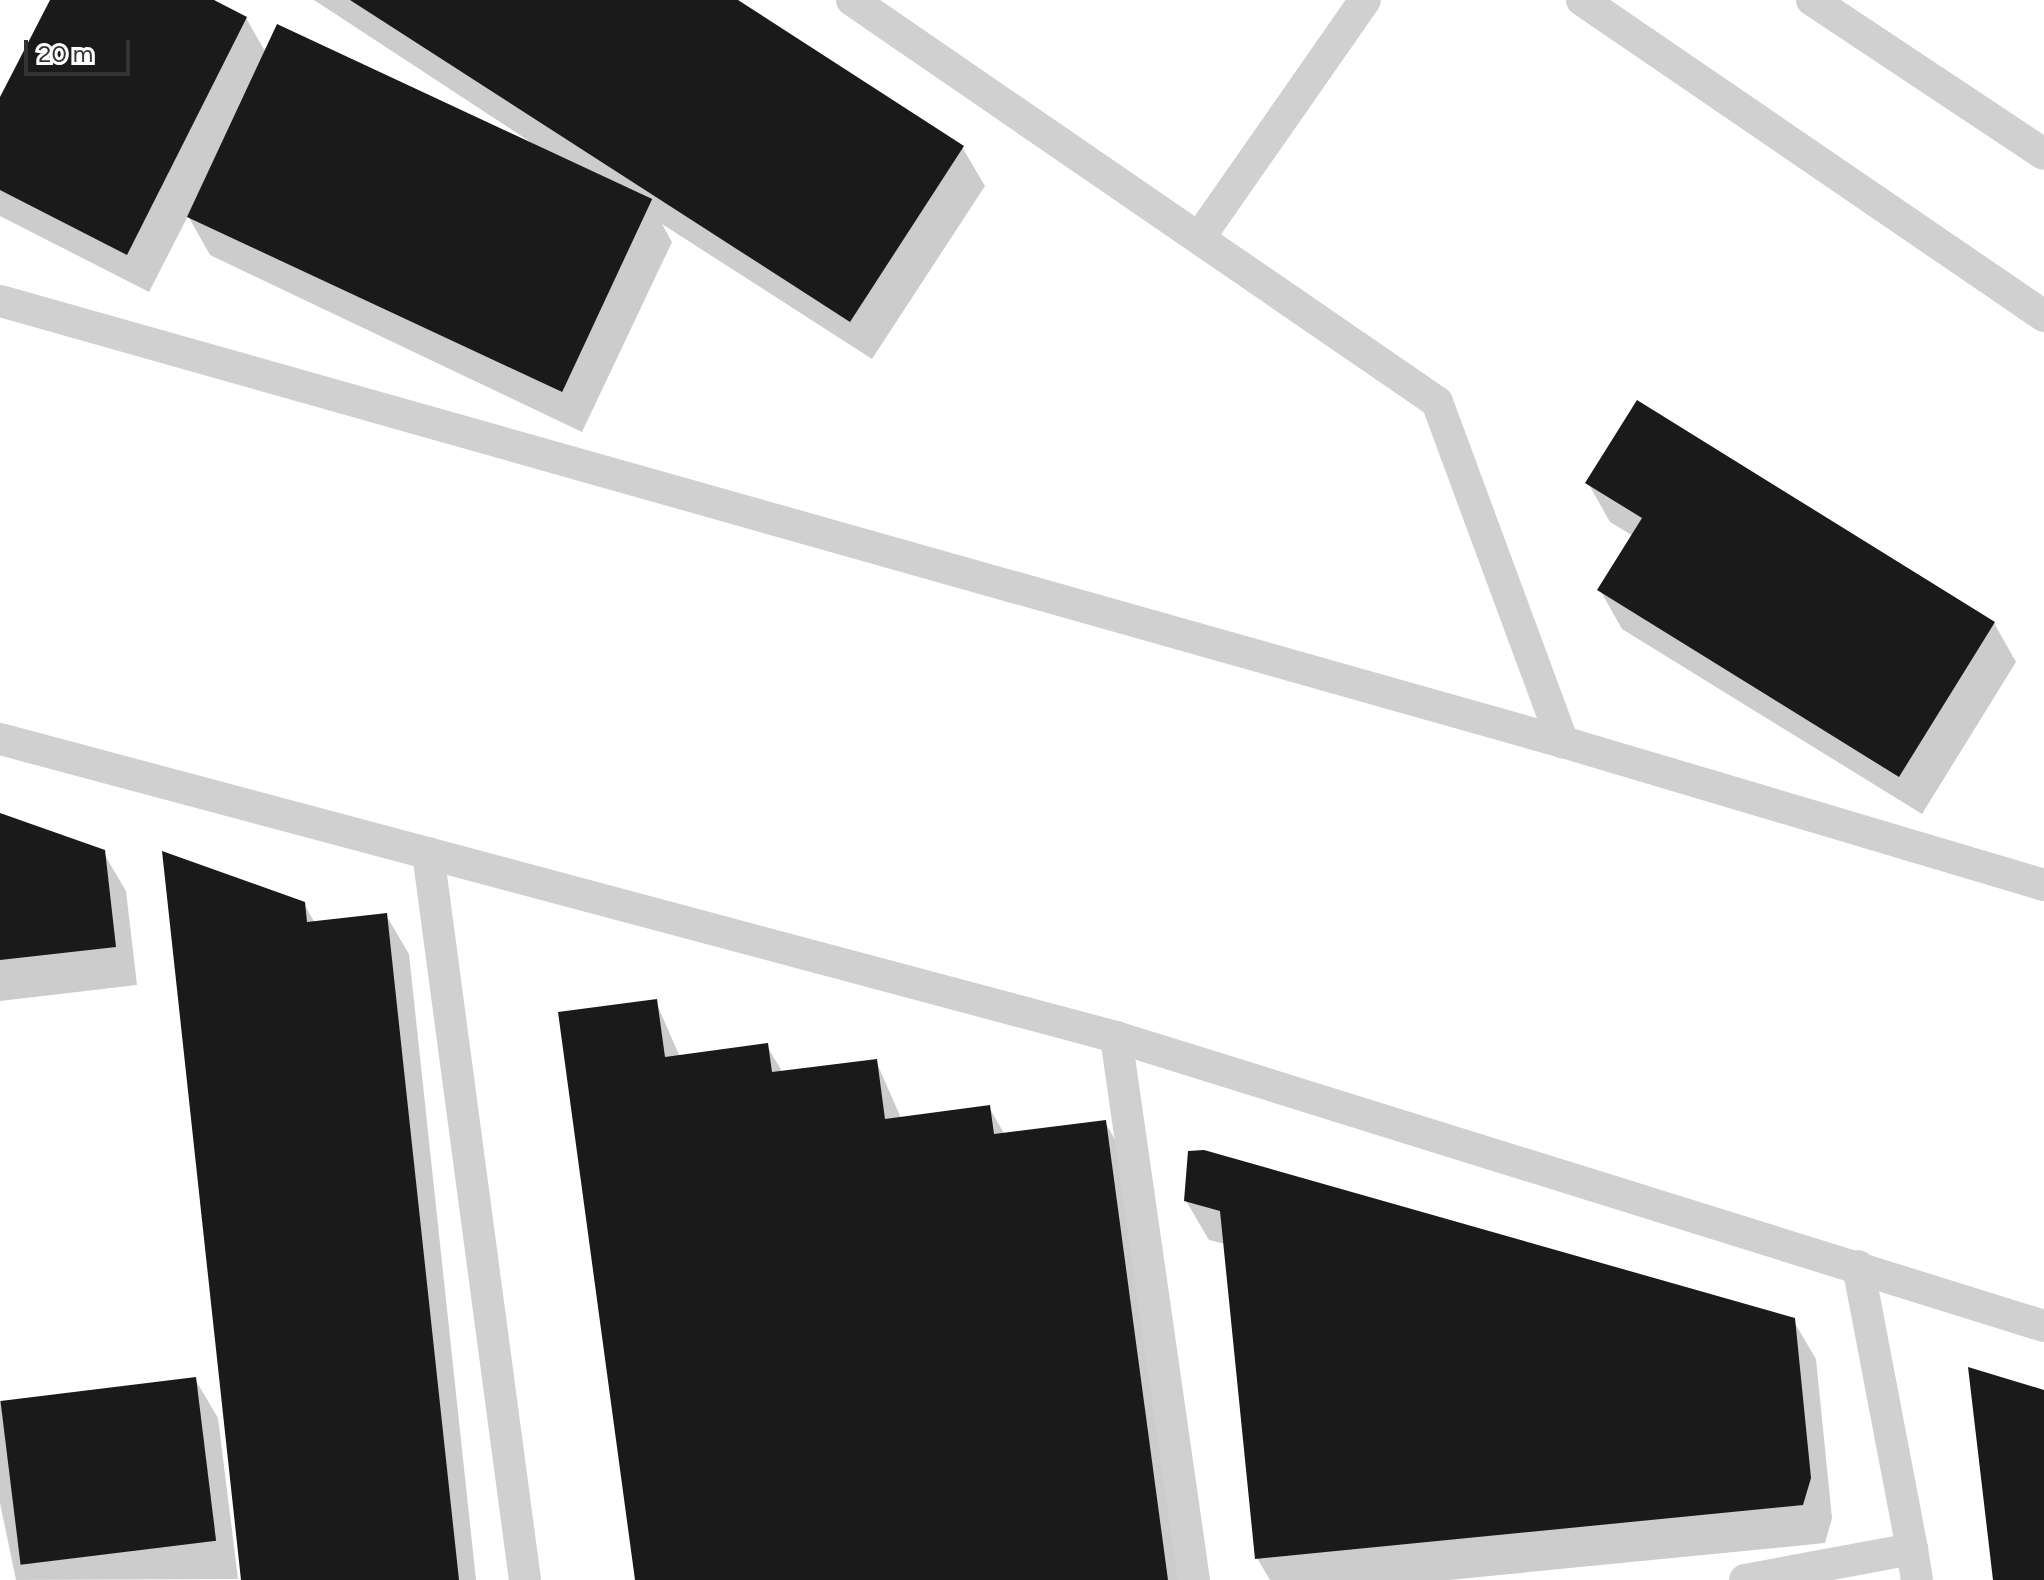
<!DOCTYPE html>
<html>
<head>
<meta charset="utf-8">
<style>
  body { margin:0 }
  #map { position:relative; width:2044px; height:1580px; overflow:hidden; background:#fff; font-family:Figtree,sans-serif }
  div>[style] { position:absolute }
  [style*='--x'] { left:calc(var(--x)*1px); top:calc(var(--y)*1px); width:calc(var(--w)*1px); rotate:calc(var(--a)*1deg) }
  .shadow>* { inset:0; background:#0003 }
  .building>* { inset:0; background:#1a1a1a; transform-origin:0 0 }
  .street>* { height:32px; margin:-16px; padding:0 16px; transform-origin:16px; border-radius:16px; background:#d0d0d0 }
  span { translate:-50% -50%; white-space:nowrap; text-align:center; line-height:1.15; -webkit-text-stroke:8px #fff; paint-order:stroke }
  .scale { position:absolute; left:24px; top:40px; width:106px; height:36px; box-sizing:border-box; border:4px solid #333; border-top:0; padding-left:10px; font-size:24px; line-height:28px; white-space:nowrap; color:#333; -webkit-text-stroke:6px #fff; paint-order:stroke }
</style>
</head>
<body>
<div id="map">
  <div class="shadow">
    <i style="clip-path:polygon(52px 0,210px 0,246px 18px,266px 53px,552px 156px,314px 0,734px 0,962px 147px,985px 186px,872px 359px,662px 224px,672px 242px,582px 432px,210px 255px,188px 216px,149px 292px,0 216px,0 102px)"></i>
    <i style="clip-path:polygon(1588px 483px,1994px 623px,2016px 662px,1922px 814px,1622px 629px,1600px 590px,1633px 536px,1610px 522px)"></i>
    <i style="clip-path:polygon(0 815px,103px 852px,126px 891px,137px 985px,0 1001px)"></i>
    <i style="clip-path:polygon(304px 904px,315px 923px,386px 915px,409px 954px,476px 1580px,243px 1580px)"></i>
    <i style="clip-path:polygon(656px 1002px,680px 1057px,767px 1046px,783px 1073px,876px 1061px,901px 1118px,989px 1107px,1005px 1135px,1105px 1122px,1127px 1161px,1184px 1580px,637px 1580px)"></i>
    <i style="clip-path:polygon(1189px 1153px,1793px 1320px,1816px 1359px,1832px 1518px,1825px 1543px,1449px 1580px,1270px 1580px,1257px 1558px,1225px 1244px,1209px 1240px,1186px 1201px)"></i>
    <i style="clip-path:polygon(195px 1379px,218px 1418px,238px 1579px,16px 1580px,0 1503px,0 1402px)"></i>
  </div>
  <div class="building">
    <i style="clip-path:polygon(50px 0,214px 0,247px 17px,127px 255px,0 190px,0 97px)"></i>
    <i style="clip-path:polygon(350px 0,738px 0,964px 146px,850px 322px)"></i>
    <i style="left:277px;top:24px;width:414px;height:213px;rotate:25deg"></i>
    <i style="clip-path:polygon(1637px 400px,1995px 622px,1899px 777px,1597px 590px,1642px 518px,1585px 483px)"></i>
    <i style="clip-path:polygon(0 813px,105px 850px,116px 947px,0 960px)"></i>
    <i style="clip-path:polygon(162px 851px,305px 902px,307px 922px,387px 913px,459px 1580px,241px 1580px)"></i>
    <i style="clip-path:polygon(657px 999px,665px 1057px,768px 1043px,772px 1072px,877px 1059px,885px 1119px,990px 1105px,994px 1134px,1106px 1120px,1168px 1580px,635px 1580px,558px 1012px)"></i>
    <i style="clip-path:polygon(1204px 1150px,1795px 1318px,1811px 1478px,1803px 1505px,1255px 1559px,1220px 1211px,1184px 1201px,1188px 1151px)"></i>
    <i style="clip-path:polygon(1968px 1367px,2044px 1390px,2044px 1580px,1993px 1580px)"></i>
    <i style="left:196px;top:1377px;width:165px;height:197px;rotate:83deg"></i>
  </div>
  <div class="street">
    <i style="--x:852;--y:0;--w:710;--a:34.5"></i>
    <i style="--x:1437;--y:402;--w:363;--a:69.7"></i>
    <i style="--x:1582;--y:0;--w:560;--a:34.37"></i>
    <i style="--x:1812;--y:0;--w:278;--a:33.6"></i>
    <i style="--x:1199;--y:238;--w:290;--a:-55.1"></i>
    <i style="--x:0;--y:301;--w:1624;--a:15.76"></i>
    <i style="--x:1563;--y:742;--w:502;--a:16.56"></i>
    <i style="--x:0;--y:739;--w:1155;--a:14.95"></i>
    <i style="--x:1116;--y:1037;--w:972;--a:17.3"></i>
    <i style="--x:428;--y:853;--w:733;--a:82.4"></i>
    <i style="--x:1116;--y:1037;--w:549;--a:81.83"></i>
    <i style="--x:1912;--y:1549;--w:31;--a:81"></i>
    <i style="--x:1745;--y:1580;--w:170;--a:-10.5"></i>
    <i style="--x:1912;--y:1549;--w:288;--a:-100.8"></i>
  </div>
  <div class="scale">20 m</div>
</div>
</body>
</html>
